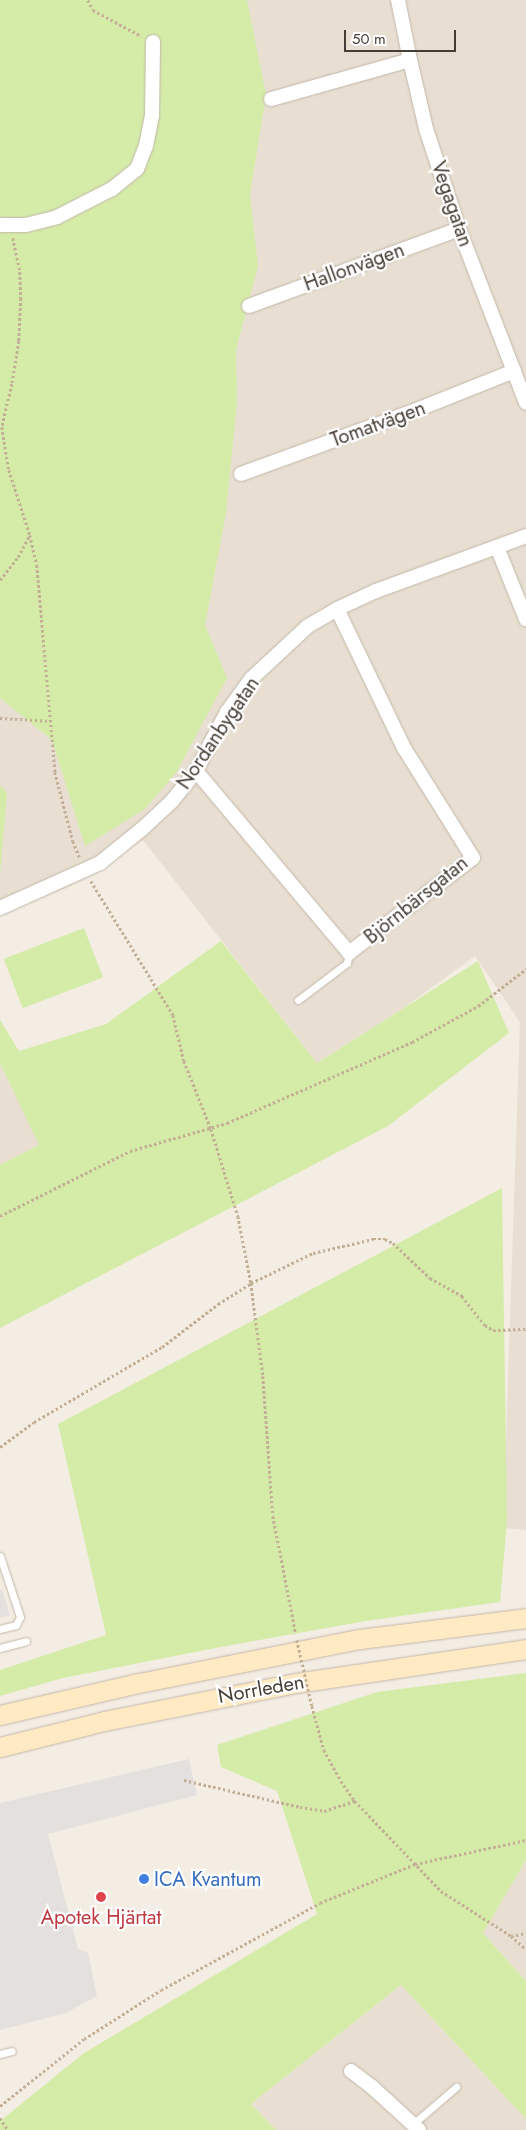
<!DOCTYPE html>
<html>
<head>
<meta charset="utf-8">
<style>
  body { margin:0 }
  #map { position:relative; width:526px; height:2130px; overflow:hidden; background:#f4ede4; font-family:Jost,sans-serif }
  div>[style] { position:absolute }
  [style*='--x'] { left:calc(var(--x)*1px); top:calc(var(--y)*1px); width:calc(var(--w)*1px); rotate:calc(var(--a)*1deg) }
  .residential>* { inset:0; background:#e8dfd2 }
  .green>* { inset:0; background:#d5eca9; transform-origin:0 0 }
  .parking>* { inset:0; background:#e4e0dd }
  .path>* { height:2.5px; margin-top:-1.25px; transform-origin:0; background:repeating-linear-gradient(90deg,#c3ae96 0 2.5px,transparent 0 5px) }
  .roads { filter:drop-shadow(0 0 1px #c3b7a9) drop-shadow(0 0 1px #c3b7a9) }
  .lane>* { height:7px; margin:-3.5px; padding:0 3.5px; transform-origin:3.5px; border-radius:3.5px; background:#fff }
  .street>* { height:14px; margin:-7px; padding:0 7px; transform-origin:7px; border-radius:7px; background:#fff }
  .secondary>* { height:19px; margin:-9.5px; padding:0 9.5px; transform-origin:9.5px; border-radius:9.5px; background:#ffeac3 }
  .path-bridge>* { height:2.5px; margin-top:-1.25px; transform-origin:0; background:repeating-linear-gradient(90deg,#c3ae96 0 2.5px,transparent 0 5px) }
  .dots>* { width:14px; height:14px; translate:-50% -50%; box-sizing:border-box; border:2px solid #fff; border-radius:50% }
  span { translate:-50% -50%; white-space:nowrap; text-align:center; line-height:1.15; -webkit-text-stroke:4.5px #fff; paint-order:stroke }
  .street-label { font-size:20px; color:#463d34 }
  .shop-label { font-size:20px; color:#366cbe }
  .left { translate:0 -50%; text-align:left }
  .health-label { font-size:20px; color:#be3a42 }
  .scale { position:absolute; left:344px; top:30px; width:112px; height:22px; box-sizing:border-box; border:2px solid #463d34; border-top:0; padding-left:6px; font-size:15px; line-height:18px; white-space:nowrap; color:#463d34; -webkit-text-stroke:4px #fff; paint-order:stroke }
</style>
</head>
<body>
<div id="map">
  <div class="residential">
    <i style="clip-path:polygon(0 0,526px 0,526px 1530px,503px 1528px,520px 1022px,475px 956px,402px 1009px,317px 1063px,143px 840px,83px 880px,0 916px)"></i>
    <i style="clip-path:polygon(0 1063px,40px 1145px,0 1165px)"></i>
    <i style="clip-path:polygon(526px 1860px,526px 1981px,483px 1933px)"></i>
    <i style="clip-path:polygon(401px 1985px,526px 2119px,526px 2130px,276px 2130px,251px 2104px)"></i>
  </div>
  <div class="green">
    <i style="clip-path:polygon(0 0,247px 0,266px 95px,250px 195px,258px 266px,236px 350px,237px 402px,226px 513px,205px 625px,227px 678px,176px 773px,145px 809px,85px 846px,52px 740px,0 698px)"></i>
    <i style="clip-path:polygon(0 785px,7px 793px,0 874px)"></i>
    <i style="left:84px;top:928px;width:53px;height:86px;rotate:69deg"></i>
    <i style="clip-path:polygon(221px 941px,317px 1063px,478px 961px,509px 1033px,388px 1126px,0 1328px,0 1165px,39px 1145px,0 1063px,0 1020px,19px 1051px,106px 1024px)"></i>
    <i style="clip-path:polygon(502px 1188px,507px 1522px,500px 1602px,366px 1621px,226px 1646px,63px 1678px,0 1696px,0 1670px,106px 1635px,58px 1424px)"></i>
    <i style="clip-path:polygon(526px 1673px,526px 1860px,483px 1933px,526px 1981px,526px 2119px,401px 1985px,251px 2104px,276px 2130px,0 2130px,0 2121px,84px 2053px,317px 1914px,277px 1791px,221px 1767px,217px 1745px,377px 1692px)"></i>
  </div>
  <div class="parking">
    <i style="clip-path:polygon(2px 1589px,10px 1615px,0 1618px,0 1590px)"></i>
    <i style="clip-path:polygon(189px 1759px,197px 1795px,48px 1834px,78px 1949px,88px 1953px,97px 1996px,66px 2013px,0 2030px,0 1803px)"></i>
  </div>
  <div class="path">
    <i style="--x:88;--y:0;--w:11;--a:63"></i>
    <i style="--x:93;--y:10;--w:55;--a:28.4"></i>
    <i style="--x:13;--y:238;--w:35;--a:78"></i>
    <i style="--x:20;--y:272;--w:26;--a:88"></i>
    <i style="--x:21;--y:298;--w:43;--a:92.7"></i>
    <i style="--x:19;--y:341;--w:44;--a:99.2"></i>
    <i style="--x:12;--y:384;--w:44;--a:103.1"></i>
    <i style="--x:2;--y:427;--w:44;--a:80.8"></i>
    <i style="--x:9;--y:470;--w:68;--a:72.1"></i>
    <i style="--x:30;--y:535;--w:31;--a:77"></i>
    <i style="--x:37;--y:565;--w:208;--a:85"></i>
    <i style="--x:55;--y:772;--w:71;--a:75.4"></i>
    <i style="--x:73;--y:841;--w:18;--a:68"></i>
    <i style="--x:0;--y:580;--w:29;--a:-52"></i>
    <i style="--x:18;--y:557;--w:24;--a:-62"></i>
    <i style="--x:0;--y:718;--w:51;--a:3.4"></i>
    <i style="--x:91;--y:881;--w:157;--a:58.5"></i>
    <i style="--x:173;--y:1015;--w:47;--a:76.6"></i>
    <i style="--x:184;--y:1061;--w:73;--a:68.3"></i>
    <i style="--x:211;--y:1129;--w:91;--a:72.8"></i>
    <i style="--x:238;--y:1216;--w:68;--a:79"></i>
    <i style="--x:251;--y:1283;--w:94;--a:82.6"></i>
    <i style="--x:263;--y:1376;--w:140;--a:85.9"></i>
    <i style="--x:273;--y:1516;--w:120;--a:79"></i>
    <i style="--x:0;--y:1216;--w:145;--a:-26.6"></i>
    <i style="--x:130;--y:1151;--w:101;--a:-16.1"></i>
    <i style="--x:227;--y:1123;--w:202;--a:-23.6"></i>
    <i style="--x:412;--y:1042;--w:75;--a:-28.6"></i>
    <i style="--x:478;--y:1006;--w:61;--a:-37.6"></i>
    <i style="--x:0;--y:1447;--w:42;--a:-36.3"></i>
    <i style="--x:34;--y:1422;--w:148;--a:-30.4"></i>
    <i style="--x:162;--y:1347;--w:71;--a:-37.5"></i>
    <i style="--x:218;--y:1304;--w:39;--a:-32"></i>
    <i style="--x:251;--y:1283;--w:69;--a:-25.8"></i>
    <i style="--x:313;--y:1253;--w:62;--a:-13.1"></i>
    <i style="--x:373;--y:1239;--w:12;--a:0"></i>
    <i style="--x:385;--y:1239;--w:9;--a:27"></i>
    <i style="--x:393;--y:1243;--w:51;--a:43.4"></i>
    <i style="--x:430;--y:1278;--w:37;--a:29"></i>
    <i style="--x:462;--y:1296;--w:37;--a:52"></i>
    <i style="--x:485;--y:1325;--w:9;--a:32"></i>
    <i style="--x:493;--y:1330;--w:33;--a:-2"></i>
    <i style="--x:312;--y:1706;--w:46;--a:74.7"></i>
    <i style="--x:324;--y:1750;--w:35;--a:61"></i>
    <i style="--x:341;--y:1781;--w:24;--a:55"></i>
    <i style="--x:355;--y:1801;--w:124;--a:46.3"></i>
    <i style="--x:441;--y:1891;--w:83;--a:32.7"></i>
    <i style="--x:511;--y:1936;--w:20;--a:41"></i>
    <i style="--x:184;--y:1780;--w:119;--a:13.1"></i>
    <i style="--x:300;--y:1807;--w:24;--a:9"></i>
    <i style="--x:324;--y:1811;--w:33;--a:-18"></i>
    <i style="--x:511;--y:1936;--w:15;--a:-11"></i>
    <i style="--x:0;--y:2106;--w:107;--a:-38.6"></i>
    <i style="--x:84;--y:2039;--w:91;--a:-32.5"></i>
    <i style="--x:161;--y:1990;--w:181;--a:-28.7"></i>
    <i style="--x:320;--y:1903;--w:103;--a:-22.3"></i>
    <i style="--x:415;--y:1864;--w:114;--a:-12.2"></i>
    <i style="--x:0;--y:2118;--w:14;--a:56"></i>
  </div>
  <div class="roads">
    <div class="lane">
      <i style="--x:298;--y:1000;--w:61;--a:-37.1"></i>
      <i style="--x:347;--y:963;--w:10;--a:-79"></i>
      <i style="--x:0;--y:1556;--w:64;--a:71.8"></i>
      <i style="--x:20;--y:1617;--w:9;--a:117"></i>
      <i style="--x:16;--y:1625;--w:16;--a:166"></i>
      <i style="--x:0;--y:1648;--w:27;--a:-15"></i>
      <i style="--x:0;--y:2054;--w:12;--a:-14"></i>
      <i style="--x:413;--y:2124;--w:57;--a:-40.7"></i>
    </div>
    <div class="street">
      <i style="--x:398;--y:0;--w:61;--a:78.7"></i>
      <i style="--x:410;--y:60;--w:71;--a:76.9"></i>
      <i style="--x:426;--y:129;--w:105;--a:71.7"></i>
      <i style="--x:459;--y:229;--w:186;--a:68.9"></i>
      <i style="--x:271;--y:99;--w:144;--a:-15.7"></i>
      <i style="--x:0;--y:225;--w:26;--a:0"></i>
      <i style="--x:26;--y:225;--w:32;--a:-14"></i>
      <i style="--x:57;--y:217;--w:62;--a:-27"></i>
      <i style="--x:112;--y:189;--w:32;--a:-39"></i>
      <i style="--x:137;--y:169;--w:25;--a:-69"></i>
      <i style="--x:146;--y:146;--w:31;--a:-79"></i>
      <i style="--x:152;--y:116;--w:74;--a:-89.2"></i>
      <i style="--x:249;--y:306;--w:224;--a:-20.1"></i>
      <i style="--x:241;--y:474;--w:179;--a:-20"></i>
      <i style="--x:409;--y:413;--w:113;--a:-21.8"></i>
      <i style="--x:497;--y:547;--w:78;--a:68.1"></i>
      <i style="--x:196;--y:771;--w:238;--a:49.9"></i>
      <i style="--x:349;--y:953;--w:156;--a:-37.5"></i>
      <i style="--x:473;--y:858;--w:130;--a:-122.1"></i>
      <i style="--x:404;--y:748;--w:154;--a:-115.7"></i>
      <i style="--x:0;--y:908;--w:110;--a:-24.2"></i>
      <i style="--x:100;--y:863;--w:54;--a:-39"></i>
      <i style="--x:142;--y:829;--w:41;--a:-43"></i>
      <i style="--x:172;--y:801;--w:38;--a:-51"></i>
      <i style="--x:196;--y:771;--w:67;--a:-62.3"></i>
      <i style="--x:227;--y:712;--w:41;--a:-54"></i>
      <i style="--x:251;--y:679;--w:78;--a:-42.9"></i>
      <i style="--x:308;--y:626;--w:34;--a:-30"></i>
      <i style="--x:337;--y:609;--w:43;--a:-24.8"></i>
      <i style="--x:376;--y:591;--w:160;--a:-20.1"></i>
      <i style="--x:351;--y:2071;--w:25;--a:37"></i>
      <i style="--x:371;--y:2086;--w:65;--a:42.5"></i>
    </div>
    <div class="secondary">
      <i style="--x:0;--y:1715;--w:143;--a:-13"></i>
      <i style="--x:139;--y:1683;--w:225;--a:-11.3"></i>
      <i style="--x:360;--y:1639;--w:167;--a:-7.2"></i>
      <i style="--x:0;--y:1747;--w:107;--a:-14"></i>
      <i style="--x:104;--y:1721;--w:196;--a:-11.2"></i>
      <i style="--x:296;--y:1683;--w:232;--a:-8.4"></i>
    </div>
  </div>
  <div class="path-bridge">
    <i style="--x:297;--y:1640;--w:68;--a:77.2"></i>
  </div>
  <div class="dots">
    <i style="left:144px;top:1879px;background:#3f7fe0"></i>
    <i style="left:101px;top:1897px;background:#e0444e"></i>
  </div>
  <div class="street-label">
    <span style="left:452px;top:204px;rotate:71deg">Vegagatan</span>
    <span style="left:354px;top:267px;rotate:-20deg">Hallonvägen</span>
    <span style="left:378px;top:424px;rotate:-20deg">Tomatvägen</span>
    <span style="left:218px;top:733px;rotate:-56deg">Nordanbygatan</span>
    <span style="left:416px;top:900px;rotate:-39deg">Björnbärsgatan</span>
    <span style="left:261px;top:1689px;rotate:-10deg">Norrleden</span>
  </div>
  <div class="shop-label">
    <span class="left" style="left:154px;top:1879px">ICA Kvantum</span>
  </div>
  <div class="health-label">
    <span style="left:101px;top:1917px">Apotek Hjärtat</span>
  </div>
  <div class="scale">50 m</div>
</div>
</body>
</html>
